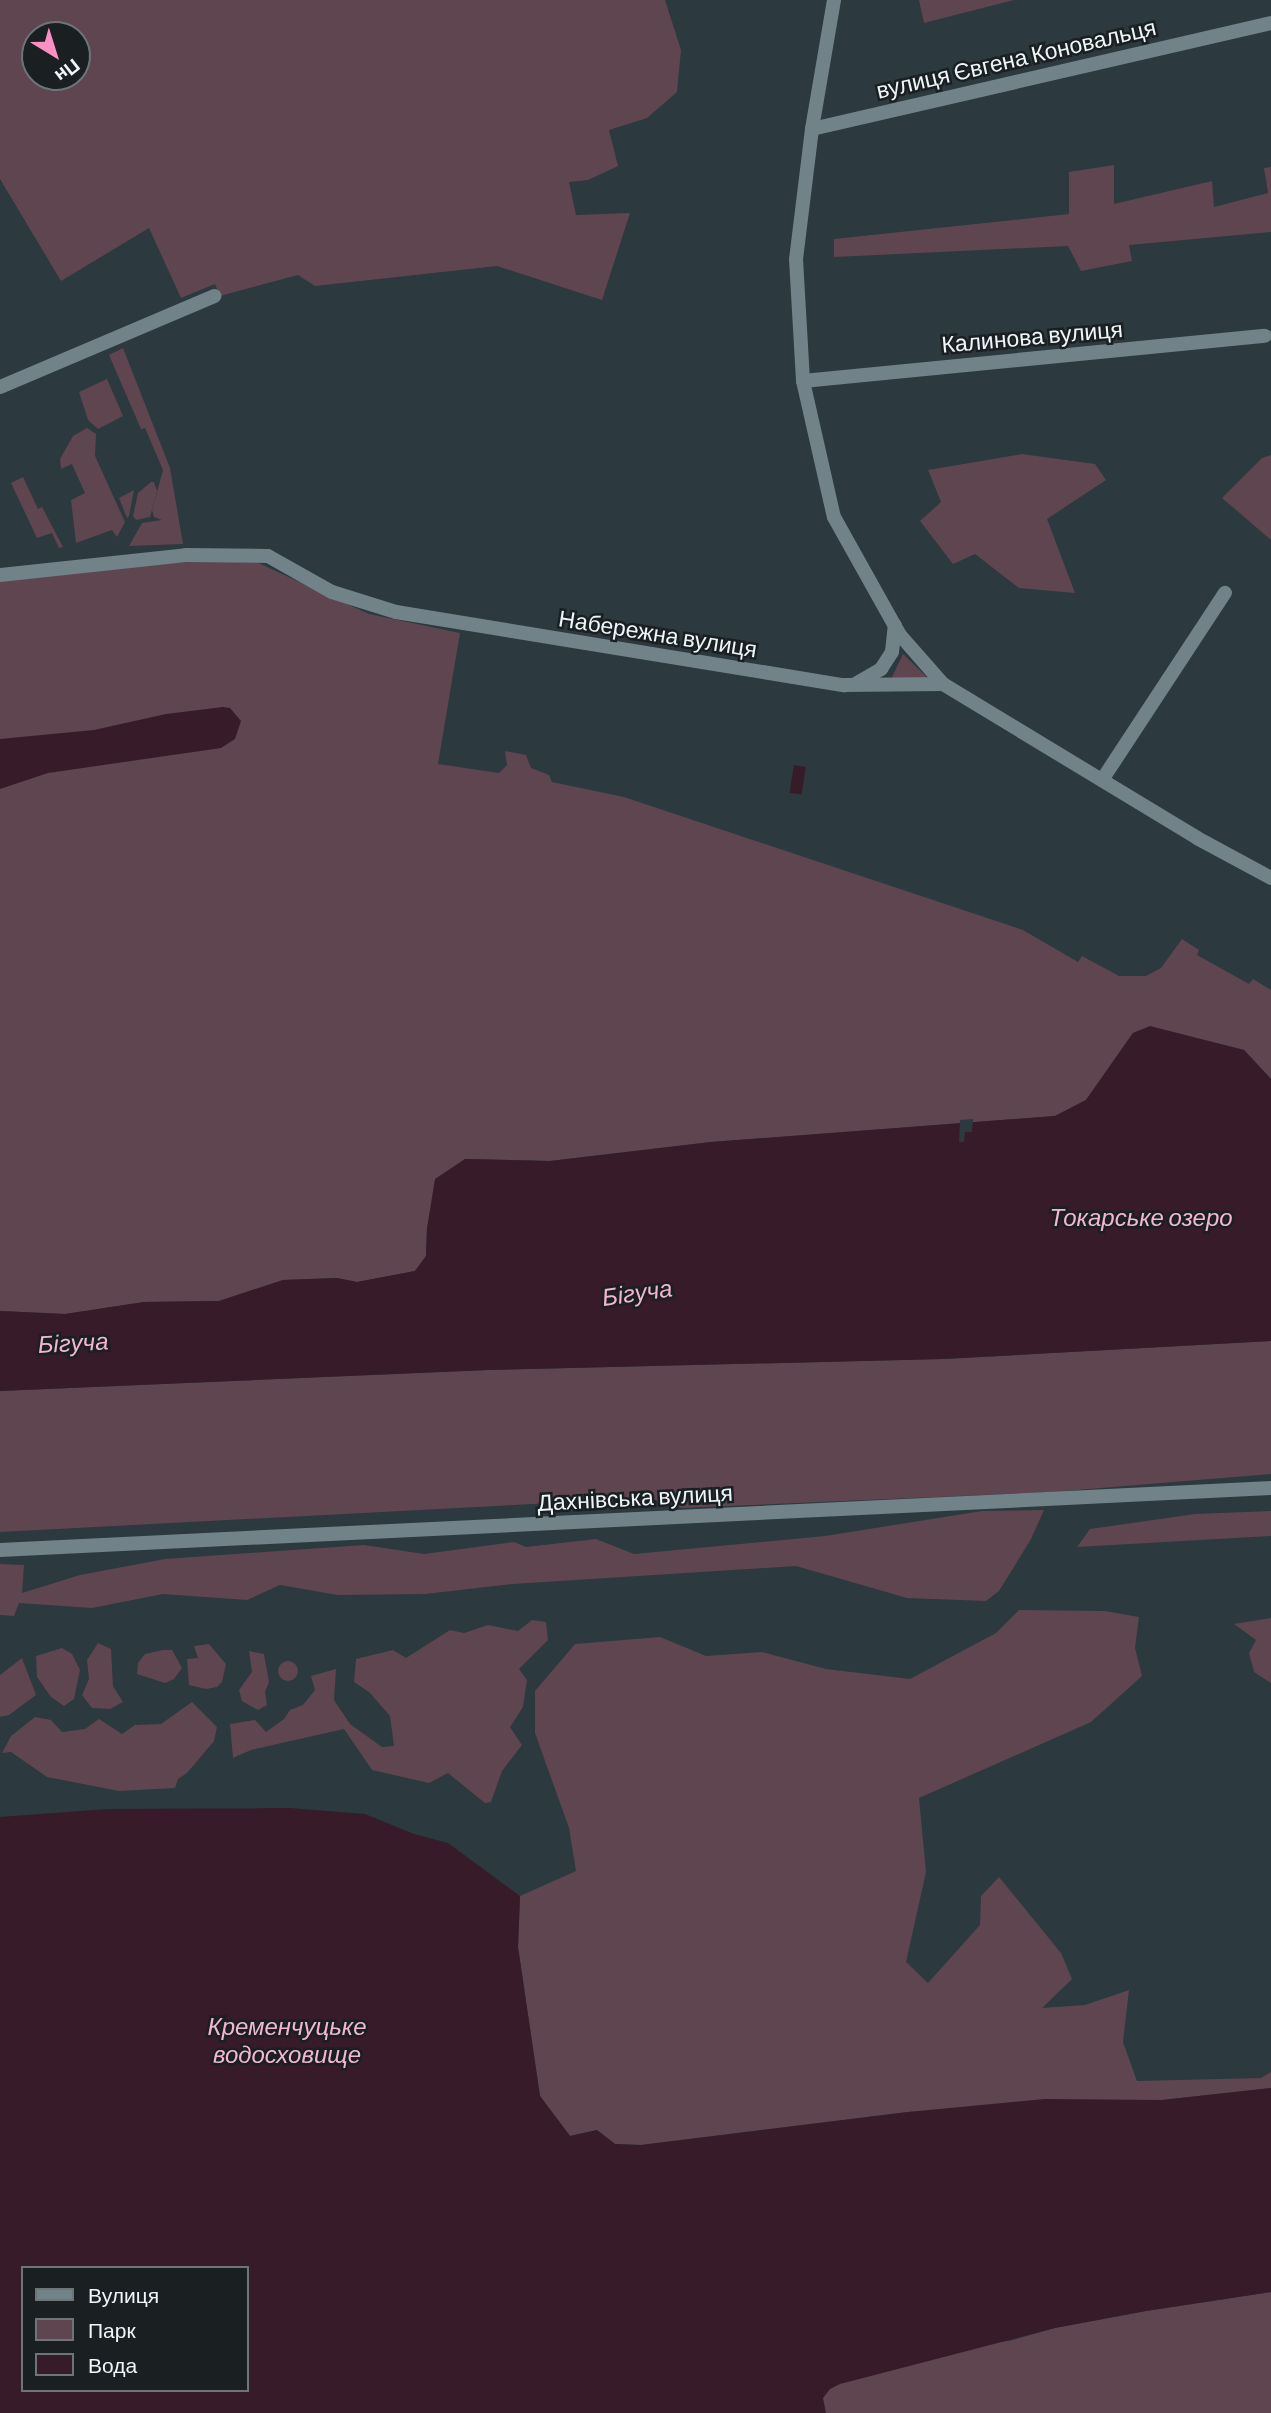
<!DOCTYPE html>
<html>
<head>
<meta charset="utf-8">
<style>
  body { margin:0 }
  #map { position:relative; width:1271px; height:2413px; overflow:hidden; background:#2c393e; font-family:Barlow,sans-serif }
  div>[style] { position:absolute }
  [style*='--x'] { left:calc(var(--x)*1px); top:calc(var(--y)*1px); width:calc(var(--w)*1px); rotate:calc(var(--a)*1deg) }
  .green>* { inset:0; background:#5e4550 }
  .round { border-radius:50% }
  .water>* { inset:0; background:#371b29; transform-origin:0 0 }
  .pier>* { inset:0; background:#2c393e }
  .minor>* { height:14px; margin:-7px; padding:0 7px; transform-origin:7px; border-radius:7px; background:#718288 }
  .tertiary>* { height:14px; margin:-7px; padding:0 7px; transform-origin:7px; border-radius:7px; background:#718288 }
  span { translate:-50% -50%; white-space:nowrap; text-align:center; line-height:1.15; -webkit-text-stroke:5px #1a1f22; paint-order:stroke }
  .street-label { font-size:23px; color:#edf5f8 }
  .water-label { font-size:24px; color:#f3b6d2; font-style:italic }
  .legend { position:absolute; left:21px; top:2266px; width:228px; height:126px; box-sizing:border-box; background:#1a1f22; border:2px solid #6e7578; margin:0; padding:9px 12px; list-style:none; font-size:21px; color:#edf5f8 }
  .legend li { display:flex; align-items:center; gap:14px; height:35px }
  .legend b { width:35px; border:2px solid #6e7578 }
  .north { position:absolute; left:21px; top:21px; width:70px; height:70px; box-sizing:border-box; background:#1a1f22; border:2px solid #6e7578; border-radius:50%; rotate:142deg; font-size:19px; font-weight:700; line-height:28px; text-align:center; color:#edf5f8 }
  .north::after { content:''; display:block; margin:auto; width:24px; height:32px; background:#fb8fc4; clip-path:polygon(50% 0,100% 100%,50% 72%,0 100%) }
</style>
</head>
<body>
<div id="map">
  <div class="green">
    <i style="clip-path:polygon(evenodd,0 0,665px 0,681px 50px,677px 92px,647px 118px,609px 130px,618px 166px,588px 180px,569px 182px,576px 215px,630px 213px,602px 300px,497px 266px,315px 286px,298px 275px,220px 296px,215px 284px,181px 298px,149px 228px,61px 281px,0 179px,0 0,35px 35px,77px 35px,77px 77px,35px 77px,35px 35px)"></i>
    <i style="clip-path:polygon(919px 0,1014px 0,924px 23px)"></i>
    <i style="clip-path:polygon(1114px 165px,1114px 204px,1212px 181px,1214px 207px,1268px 193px,1264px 168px,1271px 167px,1271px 232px,1129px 245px,1132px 261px,1081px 271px,1068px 246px,834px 257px,834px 239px,1069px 214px,1069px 172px)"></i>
    <i style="clip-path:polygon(123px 348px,170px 468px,183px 544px,129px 546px,142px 523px,162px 520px,154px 517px,152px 510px,163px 470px,145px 428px,141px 429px,109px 355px)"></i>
    <i style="clip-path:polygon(107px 379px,123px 416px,98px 429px,88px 420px,79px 392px)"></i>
    <i style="clip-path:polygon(87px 428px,96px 434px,95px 456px,125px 522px,117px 537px,112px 530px,76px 543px,71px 500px,85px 493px,72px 464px,61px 469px,60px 459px,73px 436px)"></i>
    <i style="clip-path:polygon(1022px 454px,1095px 464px,1106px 480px,1047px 519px,1075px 593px,1019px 588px,975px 554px,953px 564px,920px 521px,941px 502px,928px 470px)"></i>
    <i style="clip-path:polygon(1271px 455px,1271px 540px,1222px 498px,1262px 458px)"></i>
    <i style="clip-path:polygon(23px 477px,38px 509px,42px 507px,63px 547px,59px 548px,52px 533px,37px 538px,11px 483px)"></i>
    <i style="clip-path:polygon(151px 482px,154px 482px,157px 491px,150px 517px,136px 520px,133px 516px,138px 493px)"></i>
    <i style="clip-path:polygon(134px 490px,129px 516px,127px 518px,119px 498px)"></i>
    <i style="clip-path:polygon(252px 560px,369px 614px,460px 633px,438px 764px,499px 773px,507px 765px,505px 751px,526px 755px,531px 768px,549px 775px,552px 782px,624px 797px,1023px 930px,1078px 962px,1082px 956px,1119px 976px,1146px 976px,1161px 968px,1182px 939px,1199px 950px,1197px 955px,1249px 984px,1253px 979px,1271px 990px,1271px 1079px,1244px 1050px,1150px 1027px,1133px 1033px,1086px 1100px,1055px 1116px,711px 1142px,550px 1161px,465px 1159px,427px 1228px,426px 1256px,415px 1271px,357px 1282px,337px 1278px,284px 1280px,219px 1301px,144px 1302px,65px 1314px,0 1311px,0 578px,128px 564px)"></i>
    <i style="clip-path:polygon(903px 654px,926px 676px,927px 679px,891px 679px)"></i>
    <i style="clip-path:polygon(1271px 1341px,1271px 1474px,1052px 1492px,682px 1508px,648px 1498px,0 1532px,0 1391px,488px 1370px,943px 1359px)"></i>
    <i style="clip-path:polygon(1044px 1510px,1031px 1539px,999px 1591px,986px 1601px,907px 1598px,796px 1566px,513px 1584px,425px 1594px,338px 1595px,280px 1585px,247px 1600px,163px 1594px,92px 1608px,19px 1603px,14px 1616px,0 1615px,0 1564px,24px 1565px,22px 1593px,80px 1575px,165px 1559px,364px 1545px,424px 1554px,514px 1542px,526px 1547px,596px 1539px,634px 1554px,825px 1536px,982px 1511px)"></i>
    <i style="clip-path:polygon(1271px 1511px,1271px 1536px,1077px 1547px,1090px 1529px,1195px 1514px)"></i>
    <i style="clip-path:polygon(1019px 1610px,1105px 1611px,1139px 1617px,1135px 1648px,1142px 1676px,1091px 1722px,919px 1798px,926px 1872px,906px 1962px,928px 1983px,980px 1925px,981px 1896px,999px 1877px,1061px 1953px,1072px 1979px,1042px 2008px,1085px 2005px,1129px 1990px,1123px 2042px,1137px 2081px,1261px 2078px,1271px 2072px,1271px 2088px,1162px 2100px,908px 2112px,641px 2145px,615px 2144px,597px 2130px,570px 2136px,540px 2096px,518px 1947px,520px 1896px,576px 1871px,569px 1828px,535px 1733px,535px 1691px,575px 1644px,660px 1637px,706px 1656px,762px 1652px,826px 1669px,910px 1679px,996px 1633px)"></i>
    <i style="clip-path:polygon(1271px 1618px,1271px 1683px,1254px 1672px,1249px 1653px,1256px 1640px,1234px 1624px)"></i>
    <i style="clip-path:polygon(532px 1620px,546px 1622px,548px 1640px,519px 1669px,527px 1680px,523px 1707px,510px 1727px,522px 1745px,502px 1771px,491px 1802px,485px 1803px,448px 1773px,429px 1783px,372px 1770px,344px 1729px,251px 1750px,233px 1758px,230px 1724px,255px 1720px,266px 1732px,284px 1719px,290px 1710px,303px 1705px,315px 1690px,311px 1676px,336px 1669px,334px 1700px,350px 1724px,382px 1747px,394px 1746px,390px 1716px,369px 1692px,354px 1682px,356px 1659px,393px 1650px,406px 1658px,450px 1630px,464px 1633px,488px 1625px,518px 1631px)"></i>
    <i style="clip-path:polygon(98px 1643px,111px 1649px,113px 1686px,123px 1702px,110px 1709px,92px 1708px,82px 1695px,89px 1679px,87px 1660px)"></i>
    <i style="clip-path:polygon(209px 1644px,226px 1664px,222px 1682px,217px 1687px,206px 1689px,189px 1685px,187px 1659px,198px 1658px,194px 1646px)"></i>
    <i style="clip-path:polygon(62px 1648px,72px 1654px,80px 1670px,74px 1699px,64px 1706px,51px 1697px,37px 1677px,36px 1656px)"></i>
    <i style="clip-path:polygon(163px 1650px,172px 1650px,182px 1668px,174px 1679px,165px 1683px,137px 1674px,138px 1663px,145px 1654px)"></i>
    <i style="clip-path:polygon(249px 1651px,264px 1654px,269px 1682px,265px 1692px,267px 1705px,258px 1710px,242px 1701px,239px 1690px,252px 1672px)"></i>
    <i style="clip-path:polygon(22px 1658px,36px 1695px,9px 1715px,0 1717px,0 1675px)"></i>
    <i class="round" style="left:278px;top:1661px;width:20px;height:20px"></i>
    <i style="clip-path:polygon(192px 1702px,217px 1727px,214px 1741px,187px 1773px,178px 1779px,175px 1788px,119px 1791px,47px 1777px,11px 1752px,2px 1753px,11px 1736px,35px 1717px,51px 1720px,62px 1732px,85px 1729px,99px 1719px,122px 1734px,135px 1725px,161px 1724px)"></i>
    <i style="clip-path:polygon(1271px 2292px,1271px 2413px,57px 2413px,1009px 2341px,1055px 2328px,1146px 2311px)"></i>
  </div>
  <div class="water">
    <i style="clip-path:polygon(223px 707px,230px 708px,241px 721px,235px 739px,221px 748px,48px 773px,0 789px,0 739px,94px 730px,166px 714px)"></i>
    <i style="left:794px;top:765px;width:12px;height:28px;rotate:9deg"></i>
    <i style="clip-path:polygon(1150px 1026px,1244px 1050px,1271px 1079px,1271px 1341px,943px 1359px,488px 1370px,0 1391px,0 1311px,65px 1314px,144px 1302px,219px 1301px,283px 1280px,337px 1278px,357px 1282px,415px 1271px,426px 1256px,427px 1228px,435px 1179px,465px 1159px,550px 1161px,711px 1142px,1055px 1116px,1086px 1100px,1133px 1033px)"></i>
    <i style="clip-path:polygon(evenodd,290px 1808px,365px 1814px,414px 1834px,448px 1843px,520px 1896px,518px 1947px,540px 2096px,570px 2136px,597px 2130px,615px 2144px,641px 2145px,908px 2112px,1045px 2099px,1162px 2100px,1271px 2088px,1271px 2292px,1146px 2311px,1055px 2328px,840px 2384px,830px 2389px,823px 2398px,826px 2413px,0 2413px,0 1817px,107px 1809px,290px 1808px,23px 2268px,247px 2268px,247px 2390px,23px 2390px,23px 2268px)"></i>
  </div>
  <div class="pier">
    <i style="clip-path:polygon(973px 1119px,972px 1132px,965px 1132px,964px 1142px,959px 1142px,960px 1120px)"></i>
  </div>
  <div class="minor">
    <i style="--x:834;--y:0;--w:131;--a:99.7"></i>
    <i style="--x:812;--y:129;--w:131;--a:97"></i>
    <i style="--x:796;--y:259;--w:122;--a:86.7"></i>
    <i style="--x:803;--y:381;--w:139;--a:77.2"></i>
    <i style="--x:834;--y:517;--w:135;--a:60.8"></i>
    <i style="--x:900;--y:635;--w:65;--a:48.7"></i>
    <i style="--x:812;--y:129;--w:471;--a:-13"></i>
    <i style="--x:803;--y:381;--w:464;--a:-5.6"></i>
    <i style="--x:0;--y:387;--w:233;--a:-23"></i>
    <i style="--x:0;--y:575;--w:187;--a:-6.1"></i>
    <i style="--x:186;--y:555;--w:82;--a:0.7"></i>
    <i style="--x:268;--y:556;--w:73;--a:29.4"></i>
    <i style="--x:332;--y:592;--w:67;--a:17.4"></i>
    <i style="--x:396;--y:612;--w:454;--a:9.3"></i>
    <i style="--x:844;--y:685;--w:99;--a:-0.6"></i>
    <i style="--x:943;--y:684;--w:297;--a:31.2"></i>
    <i style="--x:1197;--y:838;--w:84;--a:28.4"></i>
    <i style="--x:857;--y:683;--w:28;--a:-30"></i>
    <i style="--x:881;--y:669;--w:20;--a:-57"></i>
    <i style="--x:892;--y:652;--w:27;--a:-84"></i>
    <i style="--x:1102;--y:780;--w:224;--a:-56.7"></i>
  </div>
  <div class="tertiary">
    <i style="--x:0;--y:1550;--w:1273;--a:-2.79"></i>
  </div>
  <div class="street-label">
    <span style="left:1016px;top:58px;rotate:-13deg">вулиця Євгена Коновальця</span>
    <span style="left:1032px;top:336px;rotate:-5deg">Калинова вулиця</span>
    <span style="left:658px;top:633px;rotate:9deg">Набережна вулиця</span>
    <span style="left:635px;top:1497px;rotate:-3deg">Дахнівська вулиця</span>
  </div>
  <div class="water-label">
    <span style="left:1141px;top:1217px">Токарське озеро</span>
    <span style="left:637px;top:1292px;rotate:-8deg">Бігуча</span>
    <span style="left:73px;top:1342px;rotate:-3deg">Бігуча</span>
    <span style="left:287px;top:2040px">Кременчуцьке<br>водосховище</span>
  </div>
  <ul class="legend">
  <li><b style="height:9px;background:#718288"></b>Вулиця</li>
  <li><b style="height:19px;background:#5e4550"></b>Парк</li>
  <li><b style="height:19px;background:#371b29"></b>Вода</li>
  </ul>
  <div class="north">Пн</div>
</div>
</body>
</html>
